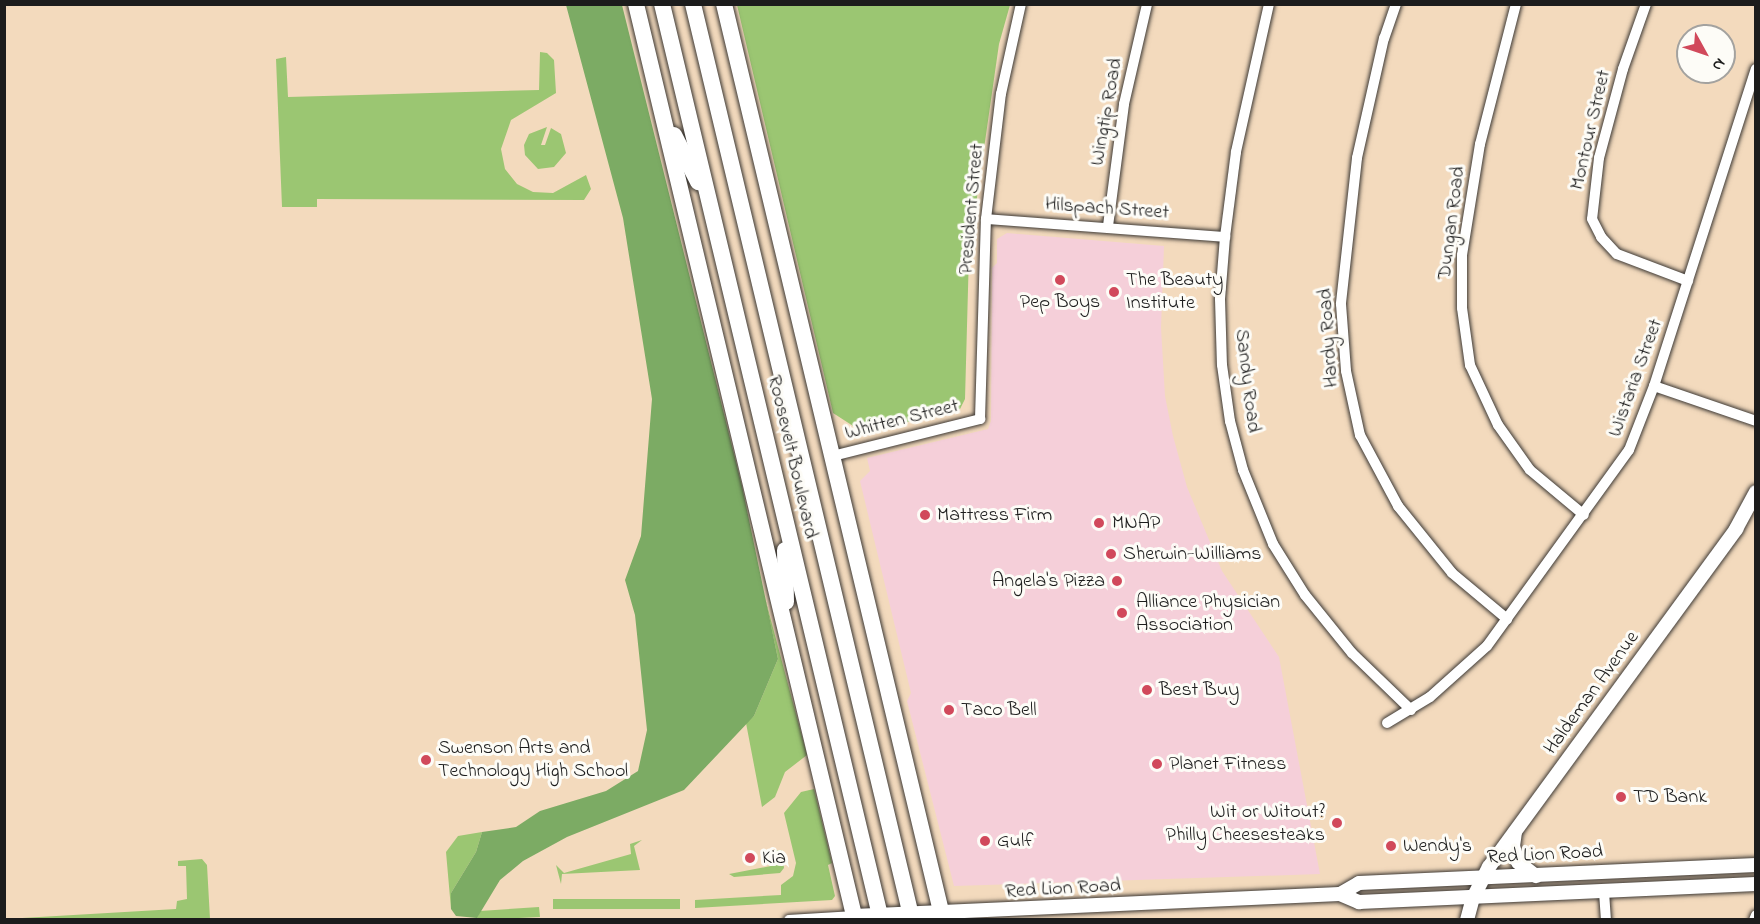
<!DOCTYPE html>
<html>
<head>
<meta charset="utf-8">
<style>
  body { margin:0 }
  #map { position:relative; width:1760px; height:924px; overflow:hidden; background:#f3dabd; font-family:"Indie Flower",sans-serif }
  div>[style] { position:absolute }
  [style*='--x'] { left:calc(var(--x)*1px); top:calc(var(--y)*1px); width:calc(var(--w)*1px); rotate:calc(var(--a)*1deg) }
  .built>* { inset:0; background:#f5cfd9 }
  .green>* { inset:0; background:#9bc672; transform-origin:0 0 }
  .forest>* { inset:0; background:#7cab64 }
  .roads { filter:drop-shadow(0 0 2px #3c3834) drop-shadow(0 0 2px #3c3834) }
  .minor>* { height:10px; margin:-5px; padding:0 5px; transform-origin:5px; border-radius:5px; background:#fff }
  .major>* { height:14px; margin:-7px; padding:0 7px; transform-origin:7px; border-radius:7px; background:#fff }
  .highway>* { height:16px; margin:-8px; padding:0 8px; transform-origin:8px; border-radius:8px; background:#fff }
  .dots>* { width:16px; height:16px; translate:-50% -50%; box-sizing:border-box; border:3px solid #fdfcf7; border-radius:50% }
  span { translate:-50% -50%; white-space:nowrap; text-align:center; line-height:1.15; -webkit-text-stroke:6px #fdfcf7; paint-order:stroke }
  .street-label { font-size:20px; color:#1c1c1c }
  .poi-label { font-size:20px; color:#1c1c1c }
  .left { translate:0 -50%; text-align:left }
  .right { translate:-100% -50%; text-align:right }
  .frame { position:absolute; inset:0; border:6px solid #1c1c1c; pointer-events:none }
  .north { position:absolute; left:1676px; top:24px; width:60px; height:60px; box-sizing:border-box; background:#fdfcf7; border:2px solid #a3a29f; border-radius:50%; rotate:130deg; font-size:16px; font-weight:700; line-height:24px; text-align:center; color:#1c1c1c }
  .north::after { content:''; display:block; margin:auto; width:21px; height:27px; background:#d1495b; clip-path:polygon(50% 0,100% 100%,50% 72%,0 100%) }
</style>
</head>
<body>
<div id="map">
  <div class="built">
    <i style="clip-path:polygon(1007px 233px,1164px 246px,1161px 328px,1165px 396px,1173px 436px,1187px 487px,1222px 571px,1279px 657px,1320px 874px,954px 886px,907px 701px,911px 693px,860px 481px,870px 471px,867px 458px,988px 429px,991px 421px,992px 268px,997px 263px,997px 239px)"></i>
  </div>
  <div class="green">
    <i style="clip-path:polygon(737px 5px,1010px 5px,999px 44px,969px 253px,965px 399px,960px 409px,864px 433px,833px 413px)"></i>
    <i style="clip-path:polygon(540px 52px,547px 53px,554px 60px,556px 93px,511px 120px,501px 149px,505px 169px,517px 184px,533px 192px,553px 193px,586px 175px,591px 189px,584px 200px,317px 199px,317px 207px,282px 207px,276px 59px,286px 57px,288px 97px,539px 90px)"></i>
    <i style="clip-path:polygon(547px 127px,541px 145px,545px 145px,551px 128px,561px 134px,566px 153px,554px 167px,538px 169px,525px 155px,524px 145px,529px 134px)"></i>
    <i style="clip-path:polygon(765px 598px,807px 755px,785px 772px,775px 797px,762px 807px,746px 723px,754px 716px,778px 659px)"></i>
    <i style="clip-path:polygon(814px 789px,832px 863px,828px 865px,835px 896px,832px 900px,695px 908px,695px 900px,781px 895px,781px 885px,793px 876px,796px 863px,784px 813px,801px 792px)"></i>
    <i style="clip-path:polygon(482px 832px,476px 852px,451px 893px,451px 909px,446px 852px,458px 836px)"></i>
    <i style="clip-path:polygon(642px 840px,634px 846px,640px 870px,562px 874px,561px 884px,556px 865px,564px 873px,631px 854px,630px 844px)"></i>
    <i style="clip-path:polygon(782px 850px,784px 868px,780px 873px,734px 877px,729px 874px,776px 865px,773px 851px)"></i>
    <i style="clip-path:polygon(202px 859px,207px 865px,210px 919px,5px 919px,176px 909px,177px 901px,187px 899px,186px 866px,178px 866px,178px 861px)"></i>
    <i style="left:680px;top:899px;width:10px;height:127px;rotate:90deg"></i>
    <i style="clip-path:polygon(539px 907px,540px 917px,476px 920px,480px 911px)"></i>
  </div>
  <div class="forest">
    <i style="clip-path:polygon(566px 5px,622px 5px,742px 486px,778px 659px,754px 716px,684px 790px,567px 837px,523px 861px,500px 880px,477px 918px,456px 916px,451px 909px,451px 893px,476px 852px,482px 832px,516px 827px,540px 811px,606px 791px,638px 771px,647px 730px,635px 615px,625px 580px,641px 536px,652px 399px,623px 218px)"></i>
  </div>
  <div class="roads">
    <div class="minor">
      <i style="--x:1269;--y:4;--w:152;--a:102.6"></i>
      <i style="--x:1236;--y:152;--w:86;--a:97.4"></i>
      <i style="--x:1225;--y:237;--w:62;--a:94.6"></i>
      <i style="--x:1220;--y:299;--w:66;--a:88.3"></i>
      <i style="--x:1222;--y:365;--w:57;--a:81.9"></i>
      <i style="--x:1230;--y:421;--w:51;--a:75.1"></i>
      <i style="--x:1243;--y:470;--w:80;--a:67.9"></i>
      <i style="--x:1273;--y:544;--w:60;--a:57.9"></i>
      <i style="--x:1305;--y:595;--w:75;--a:51"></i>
      <i style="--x:1352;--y:653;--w:82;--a:44"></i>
      <i style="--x:1396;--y:4;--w:36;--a:109"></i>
      <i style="--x:1384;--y:38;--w:123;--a:102.7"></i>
      <i style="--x:1357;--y:158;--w:147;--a:96.3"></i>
      <i style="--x:1341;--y:304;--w:67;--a:85.7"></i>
      <i style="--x:1346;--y:371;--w:66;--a:77.7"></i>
      <i style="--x:1360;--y:435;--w:81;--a:61.8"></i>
      <i style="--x:1398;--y:506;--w:86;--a:51.1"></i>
      <i style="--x:1452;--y:573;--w:72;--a:39.9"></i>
      <i style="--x:1516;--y:4;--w:145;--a:104.4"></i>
      <i style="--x:1480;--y:144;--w:112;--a:99.2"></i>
      <i style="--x:1462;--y:255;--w:53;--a:90"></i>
      <i style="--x:1462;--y:308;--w:58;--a:82"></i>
      <i style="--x:1470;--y:365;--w:66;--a:65"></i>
      <i style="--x:1498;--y:425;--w:55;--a:54.6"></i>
      <i style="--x:1530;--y:470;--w:70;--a:39.8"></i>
      <i style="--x:1646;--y:4;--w:69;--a:109.5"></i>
      <i style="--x:1623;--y:69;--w:92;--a:105.1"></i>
      <i style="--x:1599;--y:158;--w:61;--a:96.5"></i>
      <i style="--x:1592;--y:219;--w:20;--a:63"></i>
      <i style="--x:1601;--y:237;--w:23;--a:47"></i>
      <i style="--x:1617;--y:254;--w:76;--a:20.8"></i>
      <i style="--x:986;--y:219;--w:240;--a:4.3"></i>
      <i style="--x:1108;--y:226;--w:123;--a:-82.5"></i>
      <i style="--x:1124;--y:104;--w:103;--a:-77"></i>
      <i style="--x:1654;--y:386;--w:108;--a:18.9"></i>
      <i style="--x:833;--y:456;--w:152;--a:-14.1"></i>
      <i style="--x:980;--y:419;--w:200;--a:-88.3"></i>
      <i style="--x:986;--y:219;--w:126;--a:-83.2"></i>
      <i style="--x:1001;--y:94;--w:92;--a:-77.5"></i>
      <i style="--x:1387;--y:723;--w:50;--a:-31.2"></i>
      <i style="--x:1430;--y:697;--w:76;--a:-41.8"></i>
      <i style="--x:1487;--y:646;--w:242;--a:-54.1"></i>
      <i style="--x:1629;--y:450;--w:69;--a:-68.7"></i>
      <i style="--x:1654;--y:386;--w:333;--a:-72.2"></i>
      <i style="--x:1604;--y:892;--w:28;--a:86"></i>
      <i style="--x:789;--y:920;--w:65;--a:-3.5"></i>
      <i style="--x:1754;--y:920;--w:5;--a:-68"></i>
    </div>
    <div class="major">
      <i style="--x:1515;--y:832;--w:14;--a:98"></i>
      <i style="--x:1513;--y:846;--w:17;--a:73"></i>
      <i style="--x:1518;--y:862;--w:23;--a:38"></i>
      <i style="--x:1340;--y:894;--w:22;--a:-30"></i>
      <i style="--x:1359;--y:883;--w:397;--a:-2.6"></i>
      <i style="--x:854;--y:916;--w:486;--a:-2.6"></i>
      <i style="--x:1340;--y:894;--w:21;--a:23"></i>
      <i style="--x:1359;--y:902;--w:397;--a:-2.6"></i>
      <i style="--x:1467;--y:920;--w:23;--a:-75"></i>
      <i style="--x:1473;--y:898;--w:35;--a:-63"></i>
      <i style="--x:1489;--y:867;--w:419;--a:-53.8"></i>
      <i style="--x:1736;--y:529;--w:42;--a:-61.6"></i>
    </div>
    <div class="highway">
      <i style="--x:636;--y:4;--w:942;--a:76.55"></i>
      <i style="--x:662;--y:4;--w:942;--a:76.55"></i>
      <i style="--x:693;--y:4;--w:942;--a:76.55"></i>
      <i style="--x:724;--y:4;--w:942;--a:76.55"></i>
      <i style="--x:674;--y:135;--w:53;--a:62.9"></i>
      <i style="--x:785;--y:550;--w:52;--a:88.9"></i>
    </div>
  </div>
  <div class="dots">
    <i style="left:1060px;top:280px;background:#d1495b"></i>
    <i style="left:1114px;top:292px;background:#d1495b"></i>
    <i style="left:925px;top:515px;background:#d1495b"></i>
    <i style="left:1099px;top:523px;background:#d1495b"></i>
    <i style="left:1111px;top:554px;background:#d1495b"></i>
    <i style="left:1117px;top:581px;background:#d1495b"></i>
    <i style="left:1122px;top:613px;background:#d1495b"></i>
    <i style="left:1147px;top:690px;background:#d1495b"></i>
    <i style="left:949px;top:710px;background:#d1495b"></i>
    <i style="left:426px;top:760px;background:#d1495b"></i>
    <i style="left:1157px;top:764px;background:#d1495b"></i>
    <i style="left:1621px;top:797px;background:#d1495b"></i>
    <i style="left:1337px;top:823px;background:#d1495b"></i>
    <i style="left:985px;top:841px;background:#d1495b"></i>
    <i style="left:1391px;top:846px;background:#d1495b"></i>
    <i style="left:750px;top:858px;background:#d1495b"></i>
  </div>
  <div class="street-label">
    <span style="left:1107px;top:112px;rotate:-80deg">Wingtip Road</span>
    <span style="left:1591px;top:130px;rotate:-77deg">Montour Street</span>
    <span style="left:972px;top:209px;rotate:-85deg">President Street</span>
    <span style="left:1107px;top:209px;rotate:4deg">Hilspach Street</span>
    <span style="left:1452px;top:223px;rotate:-83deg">Dungan Road</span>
    <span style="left:1329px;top:338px;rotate:-94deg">Hardy Road</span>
    <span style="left:1636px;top:378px;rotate:-70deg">Wistaria Street</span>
    <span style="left:1247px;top:381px;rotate:83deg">Sandy Road</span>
    <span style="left:902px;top:420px;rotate:-14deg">Whitten Street</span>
    <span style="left:792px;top:457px;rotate:77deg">Roosevelt Boulevard</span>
    <span style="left:1592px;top:693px;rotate:-54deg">Haldeman Avenue</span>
    <span style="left:1545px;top:855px;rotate:-3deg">Red Lion Road</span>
    <span style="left:1063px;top:889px;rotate:-3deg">Red Lion Road</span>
  </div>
  <div class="poi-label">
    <span class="left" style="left:1126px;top:292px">The Beauty<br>Institute</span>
    <span style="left:1060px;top:302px">Pep Boys</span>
    <span class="left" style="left:937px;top:515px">Mattress Firm</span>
    <span class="left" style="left:1112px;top:523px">MNAP</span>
    <span class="left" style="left:1123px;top:554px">Sherwin-Williams</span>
    <span class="right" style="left:1105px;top:581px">Angela's Pizza</span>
    <span class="left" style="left:1136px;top:614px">Alliance Physician<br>Association</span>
    <span class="left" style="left:1159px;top:690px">Best Buy</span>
    <span class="left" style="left:961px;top:710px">Taco Bell</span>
    <span class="left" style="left:438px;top:760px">Swenson Arts and<br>Technology High School</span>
    <span class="left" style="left:1169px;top:764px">Planet Fitness</span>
    <span class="left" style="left:1633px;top:797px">TD Bank</span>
    <span class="right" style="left:1325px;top:824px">Wit or Witout?<br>Philly Cheesesteaks</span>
    <span class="left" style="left:997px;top:841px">Gulf</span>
    <span class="left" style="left:1403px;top:846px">Wendy's</span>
    <span class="left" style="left:762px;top:858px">Kia</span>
  </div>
  <div class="frame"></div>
  <div class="north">N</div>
</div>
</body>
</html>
